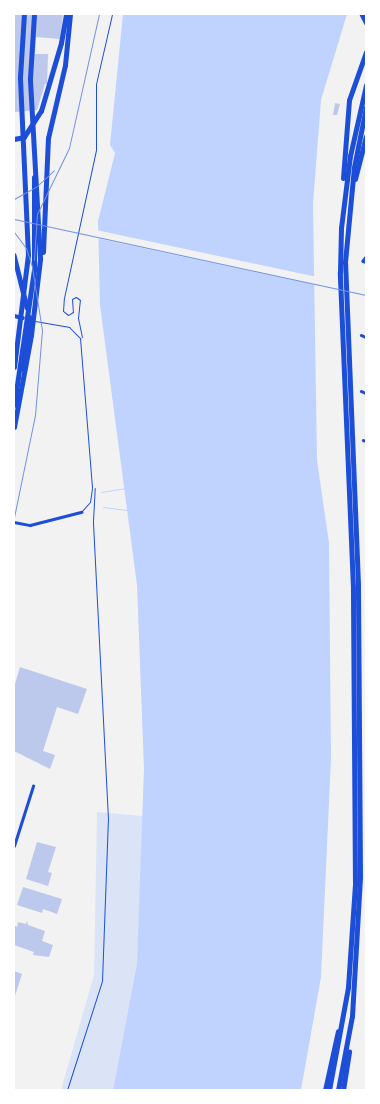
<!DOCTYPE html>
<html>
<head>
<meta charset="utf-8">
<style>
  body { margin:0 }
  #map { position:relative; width:380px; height:1104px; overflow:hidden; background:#f2f2f2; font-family:Commissioner,sans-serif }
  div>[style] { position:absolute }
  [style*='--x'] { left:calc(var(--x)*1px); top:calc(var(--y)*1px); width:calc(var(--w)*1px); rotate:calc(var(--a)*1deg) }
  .green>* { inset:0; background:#dbe4f7 }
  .water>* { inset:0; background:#bfd3fe }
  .pier>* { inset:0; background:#f2f2f2; transform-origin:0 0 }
  .stream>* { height:1px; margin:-0.5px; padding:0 0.5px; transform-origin:0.5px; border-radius:0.5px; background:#bfd3fe }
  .building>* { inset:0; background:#bdc9ec }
  .path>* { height:1px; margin:-0.5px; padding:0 0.5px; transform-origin:0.5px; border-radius:0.5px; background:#1d4ed8 }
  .service>* { height:1px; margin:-0.5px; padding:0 0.5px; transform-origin:0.5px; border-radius:0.5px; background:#1d4ed8 }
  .minor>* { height:2.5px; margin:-1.25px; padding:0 1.25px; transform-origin:1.25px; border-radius:1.25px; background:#1d4ed8 }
  .secondary>* { height:4px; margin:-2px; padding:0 2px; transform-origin:2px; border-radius:2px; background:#1d4ed8 }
  .primary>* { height:4.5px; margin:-2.25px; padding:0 2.25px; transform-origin:2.25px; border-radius:2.25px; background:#1d4ed8 }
  .motorway>* { height:5px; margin:-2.5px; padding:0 2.5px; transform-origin:2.5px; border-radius:2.5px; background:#1d4ed8 }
  .rail>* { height:1px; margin:-0.5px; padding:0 0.5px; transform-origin:0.5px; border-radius:0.5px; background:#7290e2 }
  span { translate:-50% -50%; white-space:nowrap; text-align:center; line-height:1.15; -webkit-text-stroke:5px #fff; paint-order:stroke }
  .frame { position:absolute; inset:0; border:15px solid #fff; pointer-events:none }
</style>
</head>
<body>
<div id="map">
  <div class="green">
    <i style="clip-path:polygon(97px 812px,143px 816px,137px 963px,113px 1090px,61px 1090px,94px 975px)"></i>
  </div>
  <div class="water">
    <i style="clip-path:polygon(123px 14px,347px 14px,321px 100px,313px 204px,317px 460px,329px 543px,331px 759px,321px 977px,301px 1090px,113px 1090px,137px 963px,144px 769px,137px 585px,100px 305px,98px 221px,115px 153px,110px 145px)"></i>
  </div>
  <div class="pier">
    <i style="left:96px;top:230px;width:226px;height:8px;rotate:12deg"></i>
  </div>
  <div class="stream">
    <i style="--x:101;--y:492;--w:24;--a:-9"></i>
    <i style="--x:103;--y:507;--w:24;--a:7"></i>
  </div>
  <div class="building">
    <i style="clip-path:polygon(14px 14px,63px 14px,60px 39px,36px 37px,35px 54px,48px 54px,47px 84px,45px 84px,37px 110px,15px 112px)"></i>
    <i style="clip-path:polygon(335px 103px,340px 104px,337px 115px,333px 115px)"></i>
    <i style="clip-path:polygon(20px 667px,87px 689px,78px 714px,57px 707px,43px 751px,55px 755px,50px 769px,14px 751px,14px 687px)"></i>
    <i style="clip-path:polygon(37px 842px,56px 847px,48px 872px,52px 873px,48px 886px,26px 879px)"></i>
    <i style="clip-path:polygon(23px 887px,62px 899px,57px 914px,43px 909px,42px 913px,17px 905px)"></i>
    <i style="clip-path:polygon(27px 921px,28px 925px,45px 931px,42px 941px,53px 945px,49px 957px,33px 955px,34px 952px,14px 945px,14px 925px,17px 927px,18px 922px,26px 924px)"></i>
    <i style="clip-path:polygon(14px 971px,22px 974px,14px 999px)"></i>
  </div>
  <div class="path">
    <i style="--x:82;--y:337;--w:19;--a:-102"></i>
    <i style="--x:78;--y:318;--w:18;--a:-84"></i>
    <i style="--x:80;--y:300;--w:5;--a:-143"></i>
    <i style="--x:76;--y:297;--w:4;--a:153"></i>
    <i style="--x:72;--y:299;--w:13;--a:86"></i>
    <i style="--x:73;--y:312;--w:6;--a:149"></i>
    <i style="--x:68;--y:315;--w:6;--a:-141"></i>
    <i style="--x:63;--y:311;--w:13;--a:-86"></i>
    <i style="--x:64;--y:298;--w:151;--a:-77.8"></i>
    <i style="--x:96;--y:150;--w:66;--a:-90"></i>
    <i style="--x:96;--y:84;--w:72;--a:-77.1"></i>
    <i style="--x:67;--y:1090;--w:114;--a:-72.2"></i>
    <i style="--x:102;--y:981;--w:162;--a:-87.9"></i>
    <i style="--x:108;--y:819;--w:298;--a:-92.9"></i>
    <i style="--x:93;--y:521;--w:33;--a:-87"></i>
  </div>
  <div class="service">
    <i style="--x:35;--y:321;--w:35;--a:10"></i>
    <i style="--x:69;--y:327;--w:16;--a:45"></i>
    <i style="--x:80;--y:338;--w:150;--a:85.4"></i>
    <i style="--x:92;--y:488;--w:14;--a:98"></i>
    <i style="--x:90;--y:502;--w:13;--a:132"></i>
  </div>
  <div class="minor">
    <i style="--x:366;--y:257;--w:5;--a:127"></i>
    <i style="--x:363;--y:261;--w:3;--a:18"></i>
    <i style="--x:361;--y:335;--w:5;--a:22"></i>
    <i style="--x:361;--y:391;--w:5;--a:22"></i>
    <i style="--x:363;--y:440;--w:3;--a:18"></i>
    <i style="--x:14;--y:522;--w:16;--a:11"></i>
    <i style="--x:30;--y:525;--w:53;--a:-14.3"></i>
    <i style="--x:14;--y:846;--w:63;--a:-72.4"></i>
  </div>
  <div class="secondary">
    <i style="--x:14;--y:316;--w:9;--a:13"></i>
  </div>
  <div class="primary">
    <i style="--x:362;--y:14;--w:9;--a:63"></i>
    <i style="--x:14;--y:139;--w:10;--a:-11"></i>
    <i style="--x:24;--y:137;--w:31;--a:-57"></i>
    <i style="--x:41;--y:111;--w:71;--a:-73.6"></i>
    <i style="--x:61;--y:43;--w:29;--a:-80"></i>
    <i style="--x:14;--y:255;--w:54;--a:76"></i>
    <i style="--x:22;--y:369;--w:52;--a:-82.3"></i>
  </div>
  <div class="motorway">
    <i style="--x:343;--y:178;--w:78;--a:-85.6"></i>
    <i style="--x:349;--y:100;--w:51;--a:-70.5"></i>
    <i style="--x:355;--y:179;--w:44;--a:-75.7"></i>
    <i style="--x:43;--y:252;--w:114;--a:-87.5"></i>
    <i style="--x:48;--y:138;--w:75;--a:-76.9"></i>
    <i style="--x:65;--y:65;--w:51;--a:-84.4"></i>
    <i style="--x:14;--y:367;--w:113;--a:-82.9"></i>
    <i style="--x:28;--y:255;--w:178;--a:-92.6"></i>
    <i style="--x:20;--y:77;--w:63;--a:-86.4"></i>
    <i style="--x:14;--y:405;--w:136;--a:-81.6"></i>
    <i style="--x:34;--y:270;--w:93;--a:-90"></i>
    <i style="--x:14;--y:427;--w:94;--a:-79.5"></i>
    <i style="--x:31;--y:335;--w:77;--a:-83.2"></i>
    <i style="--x:40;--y:259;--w:181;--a:-93.2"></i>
    <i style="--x:30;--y:78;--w:64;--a:-86.4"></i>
    <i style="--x:325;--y:1090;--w:60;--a:-77.6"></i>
    <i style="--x:329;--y:1090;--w:105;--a:-79.5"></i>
    <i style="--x:348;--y:987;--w:103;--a:-86.1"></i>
    <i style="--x:355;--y:884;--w:296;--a:-90.4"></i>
    <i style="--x:353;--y:588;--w:316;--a:-92.4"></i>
    <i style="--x:340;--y:272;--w:44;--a:-88.7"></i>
    <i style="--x:341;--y:228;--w:73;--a:-82.9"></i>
    <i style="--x:350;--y:156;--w:73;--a:-77.3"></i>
    <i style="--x:338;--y:1090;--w:75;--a:-79.3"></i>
    <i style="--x:352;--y:1016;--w:140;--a:-86.7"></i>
    <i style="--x:360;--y:876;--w:292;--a:-90.4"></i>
    <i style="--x:358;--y:584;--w:322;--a:-92.3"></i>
    <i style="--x:345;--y:262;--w:95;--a:-84.6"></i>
    <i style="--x:354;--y:167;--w:61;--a:-78.7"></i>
    <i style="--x:343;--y:1090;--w:39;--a:-81"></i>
  </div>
  <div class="rail">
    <i style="--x:14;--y:199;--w:26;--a:-29"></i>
    <i style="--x:37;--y:186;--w:23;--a:-43"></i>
    <i style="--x:14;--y:219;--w:360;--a:12.2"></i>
    <i style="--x:14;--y:232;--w:20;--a:53"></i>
    <i style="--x:26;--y:248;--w:20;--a:72"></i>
    <i style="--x:32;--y:267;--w:64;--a:81"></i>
    <i style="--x:42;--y:330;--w:85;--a:94.7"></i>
    <i style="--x:35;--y:415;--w:104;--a:101.6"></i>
    <i style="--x:34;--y:260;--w:46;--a:-86.3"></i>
    <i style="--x:37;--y:214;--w:73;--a:-64.1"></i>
    <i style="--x:69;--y:148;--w:137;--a:-77.4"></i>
  </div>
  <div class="frame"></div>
</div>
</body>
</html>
